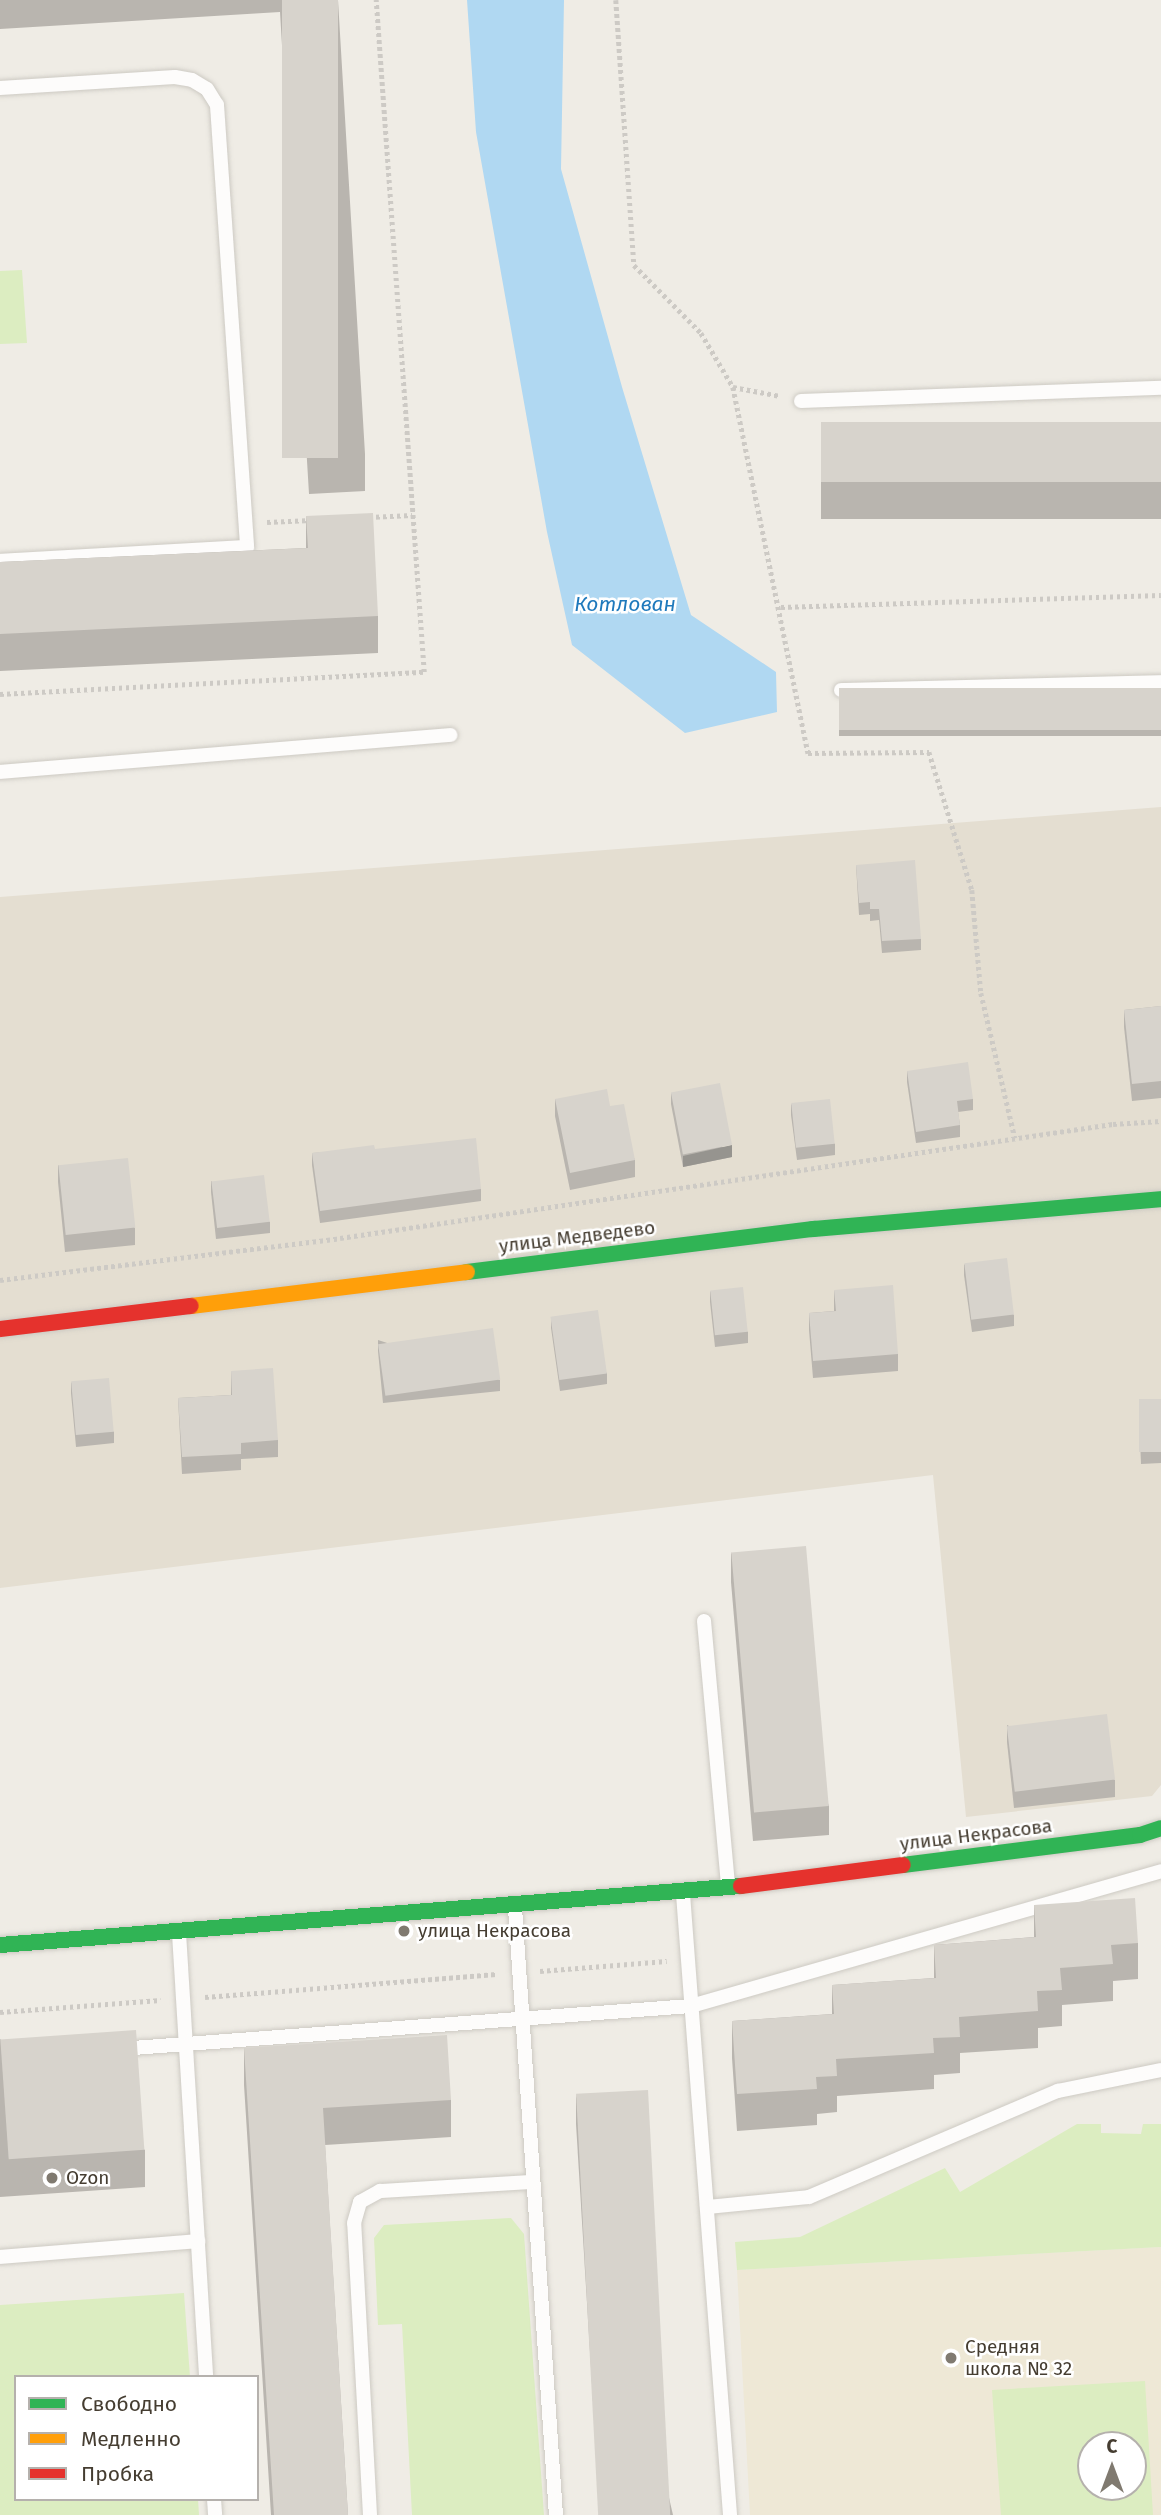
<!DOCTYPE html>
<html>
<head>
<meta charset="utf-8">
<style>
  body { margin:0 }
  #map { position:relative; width:1161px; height:2515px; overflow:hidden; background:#efece5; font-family:"Fira Sans",sans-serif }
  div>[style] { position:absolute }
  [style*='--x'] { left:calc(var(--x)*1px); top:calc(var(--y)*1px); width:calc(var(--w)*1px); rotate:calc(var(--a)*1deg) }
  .residential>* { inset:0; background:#e4ded1 }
  .education>* { inset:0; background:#eee8d6 }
  .green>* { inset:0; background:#dcedc1 }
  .water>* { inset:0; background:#b0d8f2 }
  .path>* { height:4.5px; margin-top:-2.25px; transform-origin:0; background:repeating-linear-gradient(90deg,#cdcac5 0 3.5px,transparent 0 7px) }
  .roads { filter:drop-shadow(0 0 2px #cdcac3) drop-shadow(0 0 2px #cdcac3) }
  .lane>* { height:14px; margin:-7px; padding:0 7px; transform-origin:7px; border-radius:7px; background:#fdfcfb }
  .fast>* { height:16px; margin:-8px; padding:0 8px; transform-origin:8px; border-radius:8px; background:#30b455 }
  .slow>* { height:16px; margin:-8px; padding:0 8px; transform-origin:8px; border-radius:8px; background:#ff9f0a }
  .jam>* { height:16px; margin:-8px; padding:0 8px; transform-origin:8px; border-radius:8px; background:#e5322d }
  .wall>* { inset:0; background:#b9b5af; transform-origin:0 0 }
  .shaded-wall>* { inset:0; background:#96948f }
  .building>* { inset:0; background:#d7d3cc; transform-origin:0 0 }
  .dots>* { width:19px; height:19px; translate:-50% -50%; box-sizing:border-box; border:4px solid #fff; border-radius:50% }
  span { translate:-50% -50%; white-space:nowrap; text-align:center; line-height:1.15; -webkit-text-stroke:5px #fff; paint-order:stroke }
  .street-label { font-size:19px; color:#453d31 }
  .poi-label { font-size:19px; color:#453d31 }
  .left { translate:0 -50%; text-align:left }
  .water-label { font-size:21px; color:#1f79bc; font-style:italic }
  .legend { position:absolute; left:14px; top:2375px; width:245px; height:126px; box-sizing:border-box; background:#fff; border:2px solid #b5b1ad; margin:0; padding:9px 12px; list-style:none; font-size:21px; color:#453d31 }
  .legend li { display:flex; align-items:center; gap:14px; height:35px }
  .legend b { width:35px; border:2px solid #b5b1ad }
  .north { position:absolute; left:1077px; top:2431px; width:70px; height:70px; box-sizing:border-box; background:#fff; border:2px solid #b5b1ad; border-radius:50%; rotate:0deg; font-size:19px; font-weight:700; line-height:28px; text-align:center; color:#453d31 }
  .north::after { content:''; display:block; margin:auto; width:24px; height:32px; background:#807a70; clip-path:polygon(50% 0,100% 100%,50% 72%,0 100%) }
</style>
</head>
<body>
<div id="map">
  <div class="residential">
    <i style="clip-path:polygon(1161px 807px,1161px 1785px,1152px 1796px,966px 1817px,933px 1475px,0 1588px,0 897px)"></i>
  </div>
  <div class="education">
    <i style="clip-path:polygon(evenodd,1161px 2247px,1161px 2515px,750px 2515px,737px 2270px,1161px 2247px,1091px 2445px,1133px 2445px,1133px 2487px,1091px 2487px,1091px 2445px)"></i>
  </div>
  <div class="green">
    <i style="clip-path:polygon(22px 270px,27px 343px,0 344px,0 271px)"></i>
    <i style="clip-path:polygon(1077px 2124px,1101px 2124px,1101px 2133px,1141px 2134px,1143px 2124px,1161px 2124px,1161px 2247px,737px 2270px,735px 2242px,800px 2237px,945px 2168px,960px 2192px)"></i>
    <i style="clip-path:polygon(511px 2218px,524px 2234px,544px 2515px,412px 2515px,402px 2324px,378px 2325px,374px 2238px,384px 2225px)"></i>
    <i style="clip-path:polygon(184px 2293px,190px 2377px,16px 2377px,16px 2499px,198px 2499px,199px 2515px,0 2515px,0 2305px)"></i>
    <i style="clip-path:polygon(evenodd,1145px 2381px,1153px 2515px,1001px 2515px,992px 2390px,1145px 2381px,1091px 2445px,1133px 2445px,1133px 2487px,1091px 2487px,1091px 2445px)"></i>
  </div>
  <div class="water">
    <i style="clip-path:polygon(467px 0,564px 0,561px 169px,622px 387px,691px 615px,776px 672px,777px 712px,685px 733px,572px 645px,547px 532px,476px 132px)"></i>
  </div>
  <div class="path">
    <i style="--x:616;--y:0;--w:266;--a:86.1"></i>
    <i style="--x:634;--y:265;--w:95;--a:45.4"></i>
    <i style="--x:701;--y:333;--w:63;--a:59.3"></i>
    <i style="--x:733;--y:387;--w:48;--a:10.8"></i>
    <i style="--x:733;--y:387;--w:374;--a:78.4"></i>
    <i style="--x:808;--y:753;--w:121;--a:-0.5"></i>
    <i style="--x:929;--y:752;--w:145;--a:72.7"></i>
    <i style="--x:972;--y:890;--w:103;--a:85"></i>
    <i style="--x:981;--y:993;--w:149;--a:76.8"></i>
    <i style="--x:369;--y:517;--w:43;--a:-2.7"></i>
    <i style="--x:267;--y:522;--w:44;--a:-2.6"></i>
    <i style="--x:781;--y:607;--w:380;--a:-1.8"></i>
    <i style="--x:0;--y:694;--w:425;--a:-3"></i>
    <i style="--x:424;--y:672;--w:674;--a:-94.09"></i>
    <i style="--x:0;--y:1280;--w:343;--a:-7"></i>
    <i style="--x:340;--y:1238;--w:781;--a:-8.39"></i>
    <i style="--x:1113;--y:1124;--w:48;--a:-3.6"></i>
    <i style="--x:540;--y:1971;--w:127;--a:-4.5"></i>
    <i style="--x:205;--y:1997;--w:292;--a:-4.5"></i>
    <i style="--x:0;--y:2012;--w:161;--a:-4.3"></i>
  </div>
  <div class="roads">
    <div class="lane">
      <i style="--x:0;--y:88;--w:175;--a:-3.6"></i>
      <i style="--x:175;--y:77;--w:17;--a:10"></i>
      <i style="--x:192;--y:80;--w:17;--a:31"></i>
      <i style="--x:207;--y:89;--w:19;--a:58"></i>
      <i style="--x:217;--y:105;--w:443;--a:86.1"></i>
      <i style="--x:247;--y:547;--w:247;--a:176.8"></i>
      <i style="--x:801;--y:401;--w:360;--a:-2.1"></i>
      <i style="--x:841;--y:690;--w:320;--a:-1.4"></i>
      <i style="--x:0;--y:772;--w:452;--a:-4.7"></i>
      <i style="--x:704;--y:1621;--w:267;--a:84.8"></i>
      <i style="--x:683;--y:1894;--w:623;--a:85.67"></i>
      <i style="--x:515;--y:1908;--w:608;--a:86.14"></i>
      <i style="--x:179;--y:1933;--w:445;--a:86.5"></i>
      <i style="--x:120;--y:2049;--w:573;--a:-4.31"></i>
      <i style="--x:691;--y:2006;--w:489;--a:-16"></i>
      <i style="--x:707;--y:2207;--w:102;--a:-5.6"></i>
      <i style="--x:809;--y:2197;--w:271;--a:-23.1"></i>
      <i style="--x:1058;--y:2091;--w:105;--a:-11.5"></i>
      <i style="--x:0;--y:2257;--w:199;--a:-4.6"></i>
      <i style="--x:214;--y:2499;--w:16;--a:86"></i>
      <i style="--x:370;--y:2515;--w:292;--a:-93.1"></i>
      <i style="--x:354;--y:2223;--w:22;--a:-74"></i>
      <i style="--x:360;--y:2202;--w:23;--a:-29"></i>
      <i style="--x:380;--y:2191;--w:152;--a:-3.4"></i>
    </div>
    <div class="fast">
      <i style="--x:467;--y:1272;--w:349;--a:-7.1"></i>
      <i style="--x:813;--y:1229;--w:349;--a:-4.9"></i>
      <i style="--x:903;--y:1865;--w:239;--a:-7.2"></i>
      <i style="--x:1140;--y:1835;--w:22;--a:-18"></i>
      <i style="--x:0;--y:1945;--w:743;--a:-4.55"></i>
    </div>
    <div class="slow">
      <i style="--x:191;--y:1306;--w:278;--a:-7"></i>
    </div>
    <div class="jam">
      <i style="--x:0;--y:1329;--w:192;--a:-6.9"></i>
      <i style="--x:741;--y:1886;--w:163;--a:-7.4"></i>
    </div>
  </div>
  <div class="wall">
    <i style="clip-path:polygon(0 0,338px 0,365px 454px,365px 491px,309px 494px,280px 12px,0 29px)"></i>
    <i style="left:1161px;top:422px;width:97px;height:340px;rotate:90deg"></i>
    <i style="clip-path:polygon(306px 516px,378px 616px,378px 653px,0 671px,0 562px,306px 548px)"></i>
    <i style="left:1161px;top:688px;width:48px;height:322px;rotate:90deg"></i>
    <i style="clip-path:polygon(856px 865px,921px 939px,921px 950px,882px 953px,879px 920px,870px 921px,870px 914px,859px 915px)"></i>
    <i style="clip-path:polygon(1161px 1006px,1161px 1098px,1132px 1101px,1124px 1027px,1124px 1010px)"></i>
    <i style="clip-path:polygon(907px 1071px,973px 1099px,973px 1110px,958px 1112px,960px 1125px,960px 1137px,916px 1143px,907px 1082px)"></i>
    <i style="clip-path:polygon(671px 1093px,732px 1157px,683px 1167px,671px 1104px)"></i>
    <i style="clip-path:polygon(555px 1099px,610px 1106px,635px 1160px,635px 1177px,570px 1190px,555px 1116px)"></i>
    <i style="clip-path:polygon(791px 1104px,835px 1144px,835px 1155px,797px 1160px,791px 1115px)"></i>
    <i style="clip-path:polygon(375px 1149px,481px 1189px,481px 1201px,320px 1223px,312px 1165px,312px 1153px)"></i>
    <i style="clip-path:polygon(58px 1165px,135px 1228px,135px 1245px,65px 1252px,58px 1182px)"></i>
    <i style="clip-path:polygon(211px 1181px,270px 1222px,270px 1233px,216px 1239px,211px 1192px)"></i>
    <i style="clip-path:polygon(964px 1264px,1014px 1315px,1014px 1326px,972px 1332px,964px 1275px)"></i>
    <i style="clip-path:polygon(834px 1290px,898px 1354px,898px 1371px,813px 1378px,809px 1330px,809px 1313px,834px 1311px)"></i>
    <i style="clip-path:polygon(710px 1291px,748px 1332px,748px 1343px,715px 1347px,710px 1302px)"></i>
    <i style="clip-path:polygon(551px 1317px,607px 1373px,607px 1384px,560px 1391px,551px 1328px)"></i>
    <i style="clip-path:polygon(378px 1340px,500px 1380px,500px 1391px,383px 1403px,378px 1351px)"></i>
    <i style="clip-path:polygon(231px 1371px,278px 1440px,278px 1457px,241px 1459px,241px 1470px,182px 1474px,178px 1398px,231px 1395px)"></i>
    <i style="clip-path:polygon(71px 1382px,114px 1432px,114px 1443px,76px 1447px,71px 1393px)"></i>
    <i style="clip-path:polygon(1161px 1399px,1161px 1463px,1141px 1464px,1139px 1412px)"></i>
    <i style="clip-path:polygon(731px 1552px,829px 1806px,829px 1835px,753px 1841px,731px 1582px)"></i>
    <i style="clip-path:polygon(1007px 1725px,1115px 1780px,1115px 1797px,1014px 1808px,1007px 1742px)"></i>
    <i style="clip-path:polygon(1034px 1905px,1138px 1943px,1138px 1979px,1113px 1981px,1113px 2001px,1062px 2005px,1062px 2026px,1038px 2028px,1038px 2048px,960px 2053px,960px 2073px,934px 2075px,934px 2089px,837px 2096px,837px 2112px,817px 2114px,817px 2125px,737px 2131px,732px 2058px,732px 2021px,832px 2014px,832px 1985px,934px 1978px,934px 1945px,1034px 1937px)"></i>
    <i style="clip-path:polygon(0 2039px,145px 2150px,145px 2187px,0 2197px)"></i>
    <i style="clip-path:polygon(244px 2048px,451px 2100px,451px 2137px,325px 2145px,348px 2515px,271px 2515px,244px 2085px)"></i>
    <i style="clip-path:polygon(576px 2094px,673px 2515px,600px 2515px,576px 2124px)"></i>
  </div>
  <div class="shaded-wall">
    <i style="clip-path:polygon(732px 1145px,732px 1157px,683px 1167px,683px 1156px)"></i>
  </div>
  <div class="building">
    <i style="left:282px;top:0;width:56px;height:458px"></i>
    <i style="left:1161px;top:422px;width:60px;height:340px;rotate:90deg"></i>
    <i style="clip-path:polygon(373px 513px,378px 616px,0 634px,0 562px,308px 548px,306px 516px)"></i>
    <i style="left:1161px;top:688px;width:42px;height:322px;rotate:90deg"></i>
    <i style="clip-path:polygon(915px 860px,921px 939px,882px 941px,879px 909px,870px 909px,870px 902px,859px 903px,856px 865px)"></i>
    <i style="clip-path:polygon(1161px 1006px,1161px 1081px,1132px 1084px,1124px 1010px)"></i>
    <i style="clip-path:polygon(968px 1062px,973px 1099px,957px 1101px,960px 1125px,916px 1132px,907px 1071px)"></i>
    <i style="left:720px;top:1083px;width:63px;height:50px;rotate:79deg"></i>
    <i style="clip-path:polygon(607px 1089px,610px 1106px,624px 1104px,635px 1160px,570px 1173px,555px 1099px)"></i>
    <i style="left:830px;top:1099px;width:45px;height:39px;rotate:84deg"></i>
    <i style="clip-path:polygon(476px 1138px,481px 1189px,320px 1211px,312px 1153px,374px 1145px,375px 1149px)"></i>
    <i style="left:128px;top:1158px;width:70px;height:70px;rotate:84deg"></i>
    <i style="left:264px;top:1175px;width:47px;height:53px;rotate:83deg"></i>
    <i style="left:1007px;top:1258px;width:57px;height:43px;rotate:83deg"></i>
    <i style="clip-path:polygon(893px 1285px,898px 1354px,813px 1361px,809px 1313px,836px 1311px,834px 1290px)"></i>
    <i style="left:743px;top:1287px;width:45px;height:33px;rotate:84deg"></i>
    <i style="left:598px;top:1310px;width:64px;height:48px;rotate:82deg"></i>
    <i style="left:493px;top:1328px;width:52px;height:116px;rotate:82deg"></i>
    <i style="clip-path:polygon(273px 1368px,278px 1440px,241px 1443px,241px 1454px,182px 1457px,178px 1398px,232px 1395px,231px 1371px)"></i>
    <i style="left:109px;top:1378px;width:54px;height:38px;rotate:85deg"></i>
    <i style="left:1161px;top:1399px;width:53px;height:22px;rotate:90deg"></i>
    <i style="left:806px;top:1546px;width:261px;height:75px;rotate:85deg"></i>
    <i style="left:1107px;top:1714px;width:66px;height:101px;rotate:83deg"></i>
    <i style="clip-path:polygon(1135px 1898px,1138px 1943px,1111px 1945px,1113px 1964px,1060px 1968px,1062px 1990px,1037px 1991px,1038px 2011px,959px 2017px,960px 2037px,933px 2038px,934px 2053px,836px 2059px,837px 2076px,816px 2077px,817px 2089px,737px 2094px,732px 2021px,834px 2014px,832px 1985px,936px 1978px,934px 1945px,1036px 1937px,1034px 1905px)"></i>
    <i style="left:136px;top:2030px;width:120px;height:136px;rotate:86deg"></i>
    <i style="clip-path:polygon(447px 2035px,451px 2100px,323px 2108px,348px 2515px,274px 2515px,244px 2048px)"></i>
    <i style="left:648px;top:2090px;width:426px;height:72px;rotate:87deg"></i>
  </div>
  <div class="dots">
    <i style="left:404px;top:1931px;background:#807a70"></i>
    <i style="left:52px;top:2178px;background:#807a70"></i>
    <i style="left:951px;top:2358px;background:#807a70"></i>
  </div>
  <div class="street-label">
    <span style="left:577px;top:1237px;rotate:-7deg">улица Медведево</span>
    <span style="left:976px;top:1835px;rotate:-7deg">улица Некрасова</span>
  </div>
  <div class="poi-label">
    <span class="left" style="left:418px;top:1931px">улица Некрасова</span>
    <span class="left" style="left:66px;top:2178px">Ozon</span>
    <span class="left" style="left:965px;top:2358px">Средняя<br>школа № 32</span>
  </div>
  <div class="water-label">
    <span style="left:625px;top:604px">Котлован</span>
  </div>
  <ul class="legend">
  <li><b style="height:9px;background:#30b455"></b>Свободно</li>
  <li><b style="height:9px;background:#ff9f0a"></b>Медленно</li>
  <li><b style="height:9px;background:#e5322d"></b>Пробка</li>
  </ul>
  <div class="north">С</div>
</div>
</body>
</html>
